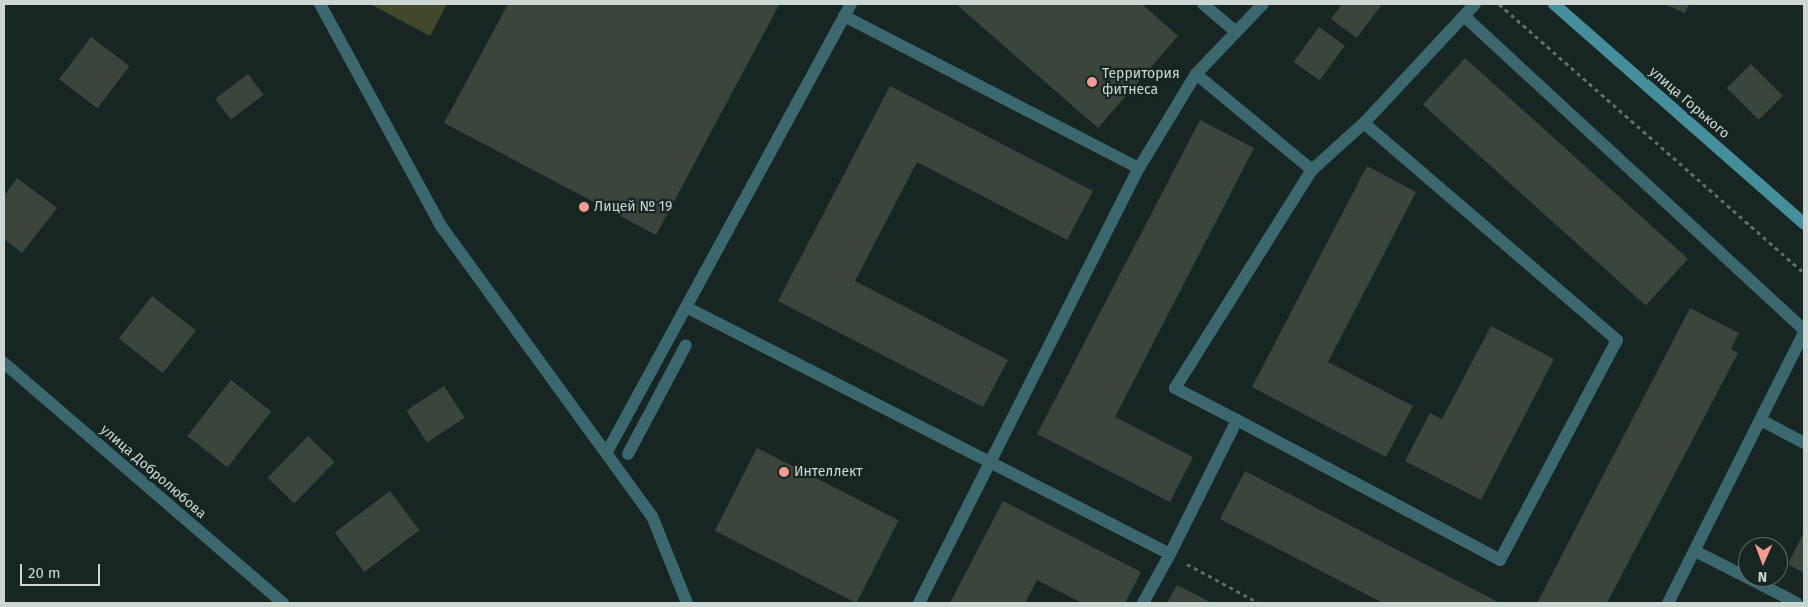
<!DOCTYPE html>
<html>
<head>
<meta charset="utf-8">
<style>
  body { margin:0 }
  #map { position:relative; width:1808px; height:607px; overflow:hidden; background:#172623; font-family:"Fira Sans",sans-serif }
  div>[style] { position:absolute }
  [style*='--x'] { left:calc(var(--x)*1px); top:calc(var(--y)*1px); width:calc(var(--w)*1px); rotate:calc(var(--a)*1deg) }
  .green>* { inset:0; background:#42482c }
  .building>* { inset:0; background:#3b453c; transform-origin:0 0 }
  .path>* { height:3px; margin-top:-1.5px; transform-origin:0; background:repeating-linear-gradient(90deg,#616e6b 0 4px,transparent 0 8px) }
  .lane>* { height:12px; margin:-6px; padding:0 6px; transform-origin:6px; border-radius:6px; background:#3b686f }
  .street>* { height:12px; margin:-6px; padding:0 6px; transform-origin:6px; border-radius:6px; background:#3b686f }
  .secondary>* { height:12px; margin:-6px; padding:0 6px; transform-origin:6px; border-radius:6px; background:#448f9b }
  .dots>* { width:14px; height:14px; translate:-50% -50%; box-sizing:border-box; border:2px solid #172623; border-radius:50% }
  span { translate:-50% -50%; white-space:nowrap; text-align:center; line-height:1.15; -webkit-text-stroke:4.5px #172623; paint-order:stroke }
  .poi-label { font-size:14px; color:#ccd6d3 }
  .left { translate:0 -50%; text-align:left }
  .street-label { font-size:14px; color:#ccd6d3 }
  .frame { position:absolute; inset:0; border:5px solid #ccd6d3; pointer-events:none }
  .north { position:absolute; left:1738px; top:537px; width:50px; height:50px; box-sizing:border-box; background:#172623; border:1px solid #5f6c69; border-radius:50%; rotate:182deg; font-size:14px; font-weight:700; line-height:20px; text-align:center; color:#ccd6d3 }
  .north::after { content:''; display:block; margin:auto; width:18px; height:22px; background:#f59c92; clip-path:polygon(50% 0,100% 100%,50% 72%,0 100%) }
  .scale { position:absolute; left:20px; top:564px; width:80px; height:22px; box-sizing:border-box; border:2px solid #ccd6d3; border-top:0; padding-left:6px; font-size:15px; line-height:18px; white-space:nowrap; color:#ccd6d3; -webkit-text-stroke:4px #172623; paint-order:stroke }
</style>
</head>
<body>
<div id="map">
  <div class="green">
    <i style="clip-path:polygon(370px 4px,447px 4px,430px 36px)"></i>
  </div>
  <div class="building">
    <i style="clip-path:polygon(508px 4px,779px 5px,656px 235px,444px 123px)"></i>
    <i style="clip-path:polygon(956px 4px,1142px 4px,1178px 36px,1098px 128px)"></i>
    <i style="clip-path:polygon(1342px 4px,1382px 4px,1357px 38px,1331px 19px)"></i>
    <i style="clip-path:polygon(1664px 4px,1689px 4px,1685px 13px)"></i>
    <i style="left:1319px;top:27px;width:32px;height:43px;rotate:36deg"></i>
    <i style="left:91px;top:37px;width:48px;height:53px;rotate:37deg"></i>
    <i style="left:1465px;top:58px;width:300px;height:63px;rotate:42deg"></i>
    <i style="left:1751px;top:64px;width:45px;height:34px;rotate:45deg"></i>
    <i style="left:248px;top:74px;width:26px;height:41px;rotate:53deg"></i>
    <i style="clip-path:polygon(890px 86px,1093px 191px,1067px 240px,917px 162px,855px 281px,1008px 360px,983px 407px,778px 301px)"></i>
    <i style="clip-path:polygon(1200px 120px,1254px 148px,1115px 417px,1193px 457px,1170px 502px,1037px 434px)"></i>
    <i style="clip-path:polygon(1367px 166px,1416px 192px,1328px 362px,1413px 406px,1386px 457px,1252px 387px)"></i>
    <i style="clip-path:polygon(17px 178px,57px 208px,22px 253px,4px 239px,4px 196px)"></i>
    <i style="left:152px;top:296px;width:56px;height:54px;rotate:38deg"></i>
    <i style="clip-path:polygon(1690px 308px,1739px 333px,1731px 349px,1738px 353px,1607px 603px,1537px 603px)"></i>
    <i style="clip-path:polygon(1491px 326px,1554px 359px,1481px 500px,1405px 461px,1430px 413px,1442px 419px)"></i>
    <i style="left:231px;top:380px;width:51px;height:71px;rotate:38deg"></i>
    <i style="left:444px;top:386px;width:38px;height:45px;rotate:57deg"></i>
    <i style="left:308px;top:436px;width:37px;height:58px;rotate:44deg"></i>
    <i style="left:757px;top:448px;width:159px;height:93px;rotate:27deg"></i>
    <i style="clip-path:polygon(1245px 471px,1500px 603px,1383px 603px,1220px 519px)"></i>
    <i style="left:390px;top:491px;width:49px;height:69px;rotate:53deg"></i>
    <i style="clip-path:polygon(1003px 501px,1141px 572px,1125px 603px,1082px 603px,1037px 580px,1025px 603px,950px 603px)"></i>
    <i style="clip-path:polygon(1804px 532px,1804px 573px,1788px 564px)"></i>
    <i style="clip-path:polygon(1177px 585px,1212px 603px,1167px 603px)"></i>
  </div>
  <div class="path">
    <i style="--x:1499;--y:4;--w:407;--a:41.4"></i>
    <i style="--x:1187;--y:564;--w:82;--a:28.4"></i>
  </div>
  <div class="lane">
    <i style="--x:1203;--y:4;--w:42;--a:40.2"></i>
    <i style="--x:844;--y:16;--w:332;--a:27.3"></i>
    <i style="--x:1464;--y:16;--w:463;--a:42.7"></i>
    <i style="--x:1196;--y:74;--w:151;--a:39.6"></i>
    <i style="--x:686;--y:307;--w:543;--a:27.04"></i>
    <i style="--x:1170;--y:554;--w:150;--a:-63.4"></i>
    <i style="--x:1237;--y:420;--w:70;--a:-152.7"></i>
    <i style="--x:1175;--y:388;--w:257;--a:-57.9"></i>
    <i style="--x:1312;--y:170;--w:70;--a:-42.1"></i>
    <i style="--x:1364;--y:123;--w:163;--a:-47"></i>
    <i style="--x:1237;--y:420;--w:298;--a:28"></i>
    <i style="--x:1500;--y:560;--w:249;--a:-62"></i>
    <i style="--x:1617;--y:340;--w:333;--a:-139.4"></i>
    <i style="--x:1761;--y:420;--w:49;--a:28.1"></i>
    <i style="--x:628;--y:454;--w:123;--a:-62"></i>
    <i style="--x:919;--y:603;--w:487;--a:-63.2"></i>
    <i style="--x:1139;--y:168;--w:110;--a:-58.8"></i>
    <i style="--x:1196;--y:74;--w:97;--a:-46.3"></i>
    <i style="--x:1143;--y:603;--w:56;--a:-61.1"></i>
  </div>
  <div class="street">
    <i style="--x:320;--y:4;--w:253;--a:61.4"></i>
    <i style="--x:441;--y:226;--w:359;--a:54"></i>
    <i style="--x:652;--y:516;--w:94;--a:68.1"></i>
    <i style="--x:4;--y:363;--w:368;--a:40.7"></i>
    <i style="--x:607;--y:452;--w:510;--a:-61.43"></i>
    <i style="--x:1695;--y:551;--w:114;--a:27"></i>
    <i style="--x:1668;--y:603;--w:302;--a:-63.3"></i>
  </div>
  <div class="secondary">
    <i style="--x:1554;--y:4;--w:333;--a:41.3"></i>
  </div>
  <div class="dots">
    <i style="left:1092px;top:82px;background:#f59c92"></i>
    <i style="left:584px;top:207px;background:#f59c92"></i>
    <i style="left:784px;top:472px;background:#f59c92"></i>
  </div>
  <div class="poi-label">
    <span class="left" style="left:1102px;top:82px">Территория<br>фитнеса</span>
    <span class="left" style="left:594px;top:207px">Лицей № 19</span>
    <span class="left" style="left:794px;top:472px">Интеллект</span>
  </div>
  <div class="street-label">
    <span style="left:1689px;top:103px;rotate:41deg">улица Горького</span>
    <span style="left:153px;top:472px;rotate:41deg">улица Добролюбова</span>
  </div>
  <div class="frame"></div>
  <div class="north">N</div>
  <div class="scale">20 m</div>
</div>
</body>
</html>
